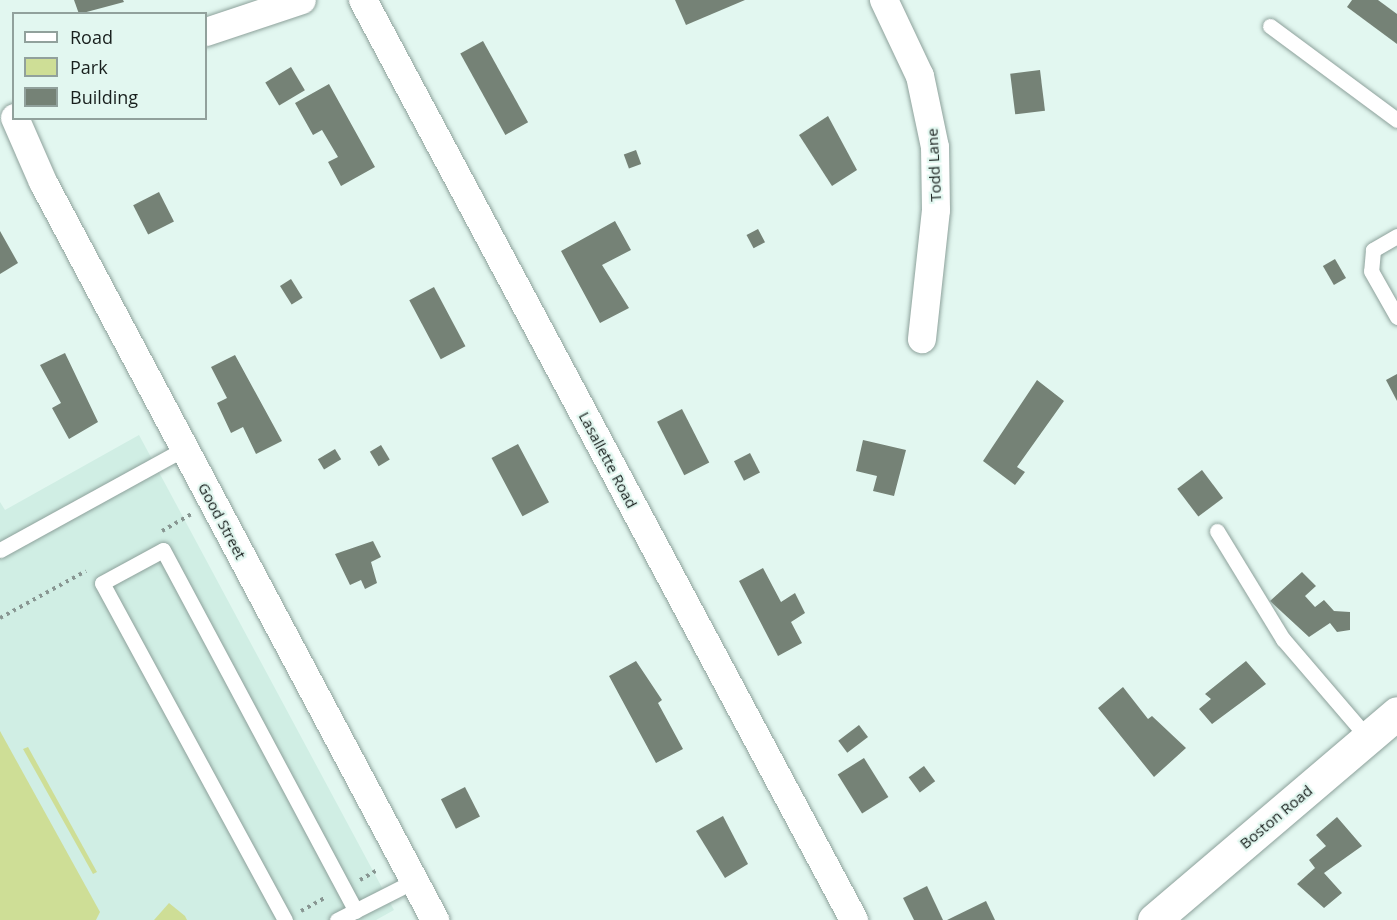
<!DOCTYPE html>
<html>
<head>
<meta charset="utf-8">
<style>
  body { margin:0 }
  #map { position:relative; width:1397px; height:920px; overflow:hidden; background:#e2f7f0; font-family:"Open Sans",sans-serif }
  div>[style] { position:absolute }
  [style*='--x'] { left:calc(var(--x)*1px); top:calc(var(--y)*1px); width:calc(var(--w)*1px); rotate:calc(var(--a)*1deg) }
  .built>* { inset:0; background:#d0eee4 }
  .green>* { inset:0; background:#cede96 }
  .building>* { inset:0; background:#758276; transform-origin:0 0 }
  .path>* { height:4px; margin-top:-2px; transform-origin:0; background:repeating-linear-gradient(90deg,#889692 0 3px,transparent 0 7.5px) }
  .roads { filter:drop-shadow(0 0 2px #8da19b) drop-shadow(0 0 2px #8da19b) }
  .service>* { height:15px; margin:-7.5px; padding:0 7.5px; transform-origin:7.5px; border-radius:7.5px; background:#fff }
  .minor>* { height:28px; margin:-14px; padding:0 14px; transform-origin:14px; border-radius:14px; background:#fff }
  .primary>* { height:33px; margin:-16.5px; padding:0 16.5px; transform-origin:16.5px; border-radius:16.5px; background:#fff }
  span { translate:-50% -50%; white-space:nowrap; text-align:center; line-height:1.15; -webkit-text-stroke:4.5px #e2f7f0; paint-order:stroke }
  .street-label { font-size:15px; color:#181f1d }
  .legend { position:absolute; left:12px; top:12px; width:195px; height:108px; box-sizing:border-box; background:#e2f7f0; border:2px solid #91a19c; margin:0; padding:8px 10px; list-style:none; font-size:18px; color:#181f1d }
  .legend li { display:flex; align-items:center; gap:12px; height:30px }
  .legend b { width:30px; border:2px solid #91a19c }
</style>
</head>
<body>
<div id="map">
  <div class="built">
    <i style="clip-path:polygon(139px 435px,394px 910px,376px 920px,0 920px,0 502px,5px 510px)"></i>
  </div>
  <div class="green">
    <i style="clip-path:polygon(0 731px,100px 912px,96px 920px,0 920px)"></i>
    <i style="clip-path:polygon(28px 747px,97px 872px,93px 874px,23px 749px)"></i>
    <i style="clip-path:polygon(169px 903px,185px 916px,187px 920px,154px 920px)"></i>
  </div>
  <div class="building">
    <i style="clip-path:polygon(74px 0,123px 0,124px 2px,79px 14px)"></i>
    <i style="clip-path:polygon(675px 0,745px 0,686px 25px)"></i>
    <i style="clip-path:polygon(1352px 0,1378px 0,1397px 14px,1397px 44px,1347px 7px)"></i>
    <i style="left:483px;top:41px;width:93px;height:26px;rotate:61deg"></i>
    <i style="left:291px;top:67px;width:27px;height:30px;rotate:59deg"></i>
    <i style="left:1040px;top:70px;width:41px;height:30px;rotate:83deg"></i>
    <i style="clip-path:polygon(329px 84px,375px 167px,341px 186px,328px 162px,338px 157px,322px 130px,313px 135px,295px 103px)"></i>
    <i style="clip-path:polygon(828px 116px,857px 170px,832px 186px,799px 135px)"></i>
    <i style="left:636px;top:150px;width:15px;height:13px;rotate:70deg"></i>
    <i style="left:159px;top:192px;width:33px;height:29px;rotate:63deg"></i>
    <i style="clip-path:polygon(615px 221px,631px 250px,602px 265px,629px 308px,600px 323px,561px 251px)"></i>
    <i style="left:758px;top:229px;width:15px;height:13px;rotate:62deg"></i>
    <i style="clip-path:polygon(0 231px,18px 263px,0 274px)"></i>
    <i style="left:1335px;top:259px;width:22px;height:14px;rotate:60deg"></i>
    <i style="left:291px;top:279px;width:22px;height:13px;rotate:58deg"></i>
    <i style="left:434px;top:287px;width:67px;height:28px;rotate:62deg"></i>
    <i style="clip-path:polygon(65px 353px,98px 422px,69px 439px,52px 408px,61px 403px,40px 365px)"></i>
    <i style="clip-path:polygon(235px 355px,282px 441px,256px 454px,243px 427px,231px 433px,217px 403px,227px 398px,211px 367px)"></i>
    <i style="clip-path:polygon(1397px 374px,1397px 401px,1386px 380px)"></i>
    <i style="clip-path:polygon(1037px 380px,1064px 401px,1017px 467px,1025px 472px,1015px 485px,983px 461px)"></i>
    <i style="left:682px;top:409px;width:60px;height:28px;rotate:63deg"></i>
    <i style="clip-path:polygon(863px 440px,906px 450px,894px 496px,873px 491px,877px 476px,856px 471px)"></i>
    <i style="left:518px;top:444px;width:66px;height:30px;rotate:62deg"></i>
    <i style="left:381px;top:445px;width:17px;height:13px;rotate:59deg"></i>
    <i style="left:335px;top:449px;width:12px;height:20px;rotate:59deg"></i>
    <i style="left:750px;top:453px;width:22px;height:18px;rotate:63deg"></i>
    <i style="left:1202px;top:470px;width:35px;height:31px;rotate:53deg"></i>
    <i style="clip-path:polygon(373px 541px,381px 557px,371px 562px,377px 583px,365px 589px,361px 580px,350px 585px,335px 554px)"></i>
    <i style="clip-path:polygon(763px 568px,781px 602px,795px 593px,805px 613px,791px 622px,802px 643px,778px 656px,739px 581px)"></i>
    <i style="clip-path:polygon(1302px 572px,1316px 586px,1305px 596px,1315px 607px,1324px 600px,1334px 611px,1350px 612px,1350px 630px,1337px 632px,1330px 623px,1309px 637px,1270px 601px)"></i>
    <i style="clip-path:polygon(636px 661px,662px 700px,658px 703px,683px 749px,656px 763px,609px 676px)"></i>
    <i style="clip-path:polygon(1246px 661px,1266px 684px,1212px 724px,1199px 709px,1211px 699px,1205px 694px)"></i>
    <i style="clip-path:polygon(1123px 687px,1148px 719px,1152px 716px,1186px 748px,1154px 777px,1098px 708px)"></i>
    <i style="left:859px;top:725px;width:15px;height:26px;rotate:53deg"></i>
    <i style="left:864px;top:758px;width:46px;height:31px;rotate:58deg"></i>
    <i style="left:924px;top:766px;width:19px;height:19px;rotate:54deg"></i>
    <i style="left:465px;top:787px;width:33px;height:27px;rotate:63deg"></i>
    <i style="clip-path:polygon(723px 816px,748px 864px,725px 878px,696px 831px)"></i>
    <i style="clip-path:polygon(1337px 817px,1362px 846px,1324px 873px,1342px 893px,1324px 908px,1297px 884px,1315px 868px,1309px 860px,1326px 846px,1316px 835px)"></i>
    <i style="clip-path:polygon(927px 886px,943px 920px,914px 920px,903px 898px)"></i>
    <i style="clip-path:polygon(986px 901px,995px 920px,947px 920px)"></i>
  </div>
  <div class="path">
    <i style="--x:162;--y:531;--w:34;--a:-30"></i>
    <i style="--x:0;--y:618;--w:98;--a:-28.7"></i>
    <i style="--x:360;--y:880;--w:22;--a:-30"></i>
    <i style="--x:301;--y:911;--w:29;--a:-29"></i>
  </div>
  <div class="roads">
    <div class="service">
      <i style="--x:1270;--y:26;--w:158;--a:36.5"></i>
      <i style="--x:1397;--y:236;--w:28;--a:150"></i>
      <i style="--x:1373;--y:250;--w:21;--a:95"></i>
      <i style="--x:1371;--y:271;--w:53;--a:60.5"></i>
      <i style="--x:1217;--y:531;--w:127;--a:58.6"></i>
      <i style="--x:1283;--y:639;--w:129;--a:49.4"></i>
      <i style="--x:0;--y:550;--w:210;--a:-28.8"></i>
      <i style="--x:285;--y:920;--w:383;--a:-118.5"></i>
      <i style="--x:102;--y:583;--w:69;--a:-28.4"></i>
      <i style="--x:163;--y:550;--w:409;--a:61.9"></i>
      <i style="--x:337;--y:920;--w:86;--a:-26.9"></i>
    </div>
    <div class="minor">
      <i style="--x:363;--y:0;--w:1043;--a:61.91"></i>
      <i style="--x:884;--y:0;--w:84;--a:64.7"></i>
      <i style="--x:920;--y:76;--w:73;--a:78.1"></i>
      <i style="--x:935;--y:147;--w:63;--a:89.1"></i>
      <i style="--x:936;--y:210;--w:130;--a:96.2"></i>
      <i style="--x:206;--y:32;--w:101;--a:-18.4"></i>
      <i style="--x:15;--y:118;--w:70;--a:66.4"></i>
      <i style="--x:43;--y:182;--w:836;--a:62.02"></i>
    </div>
    <div class="primary">
      <i style="--x:1154;--y:920;--w:319;--a:-40.4"></i>
    </div>
  </div>
  <div class="street-label">
    <span style="left:934px;top:165px;rotate:-93deg">Todd Lane</span>
    <span style="left:608px;top:460px;rotate:62deg">Lasallette Road</span>
    <span style="left:222px;top:521px;rotate:62deg">Good Street</span>
    <span style="left:1276px;top:817px;rotate:-40deg">Boston Road</span>
  </div>
  <ul class="legend">
  <li><b style="height:8px;background:#fff"></b>Road</li>
  <li><b style="height:16px;background:#cede96"></b>Park</li>
  <li><b style="height:16px;background:#758276"></b>Building</li>
  </ul>
</div>
</body>
</html>
